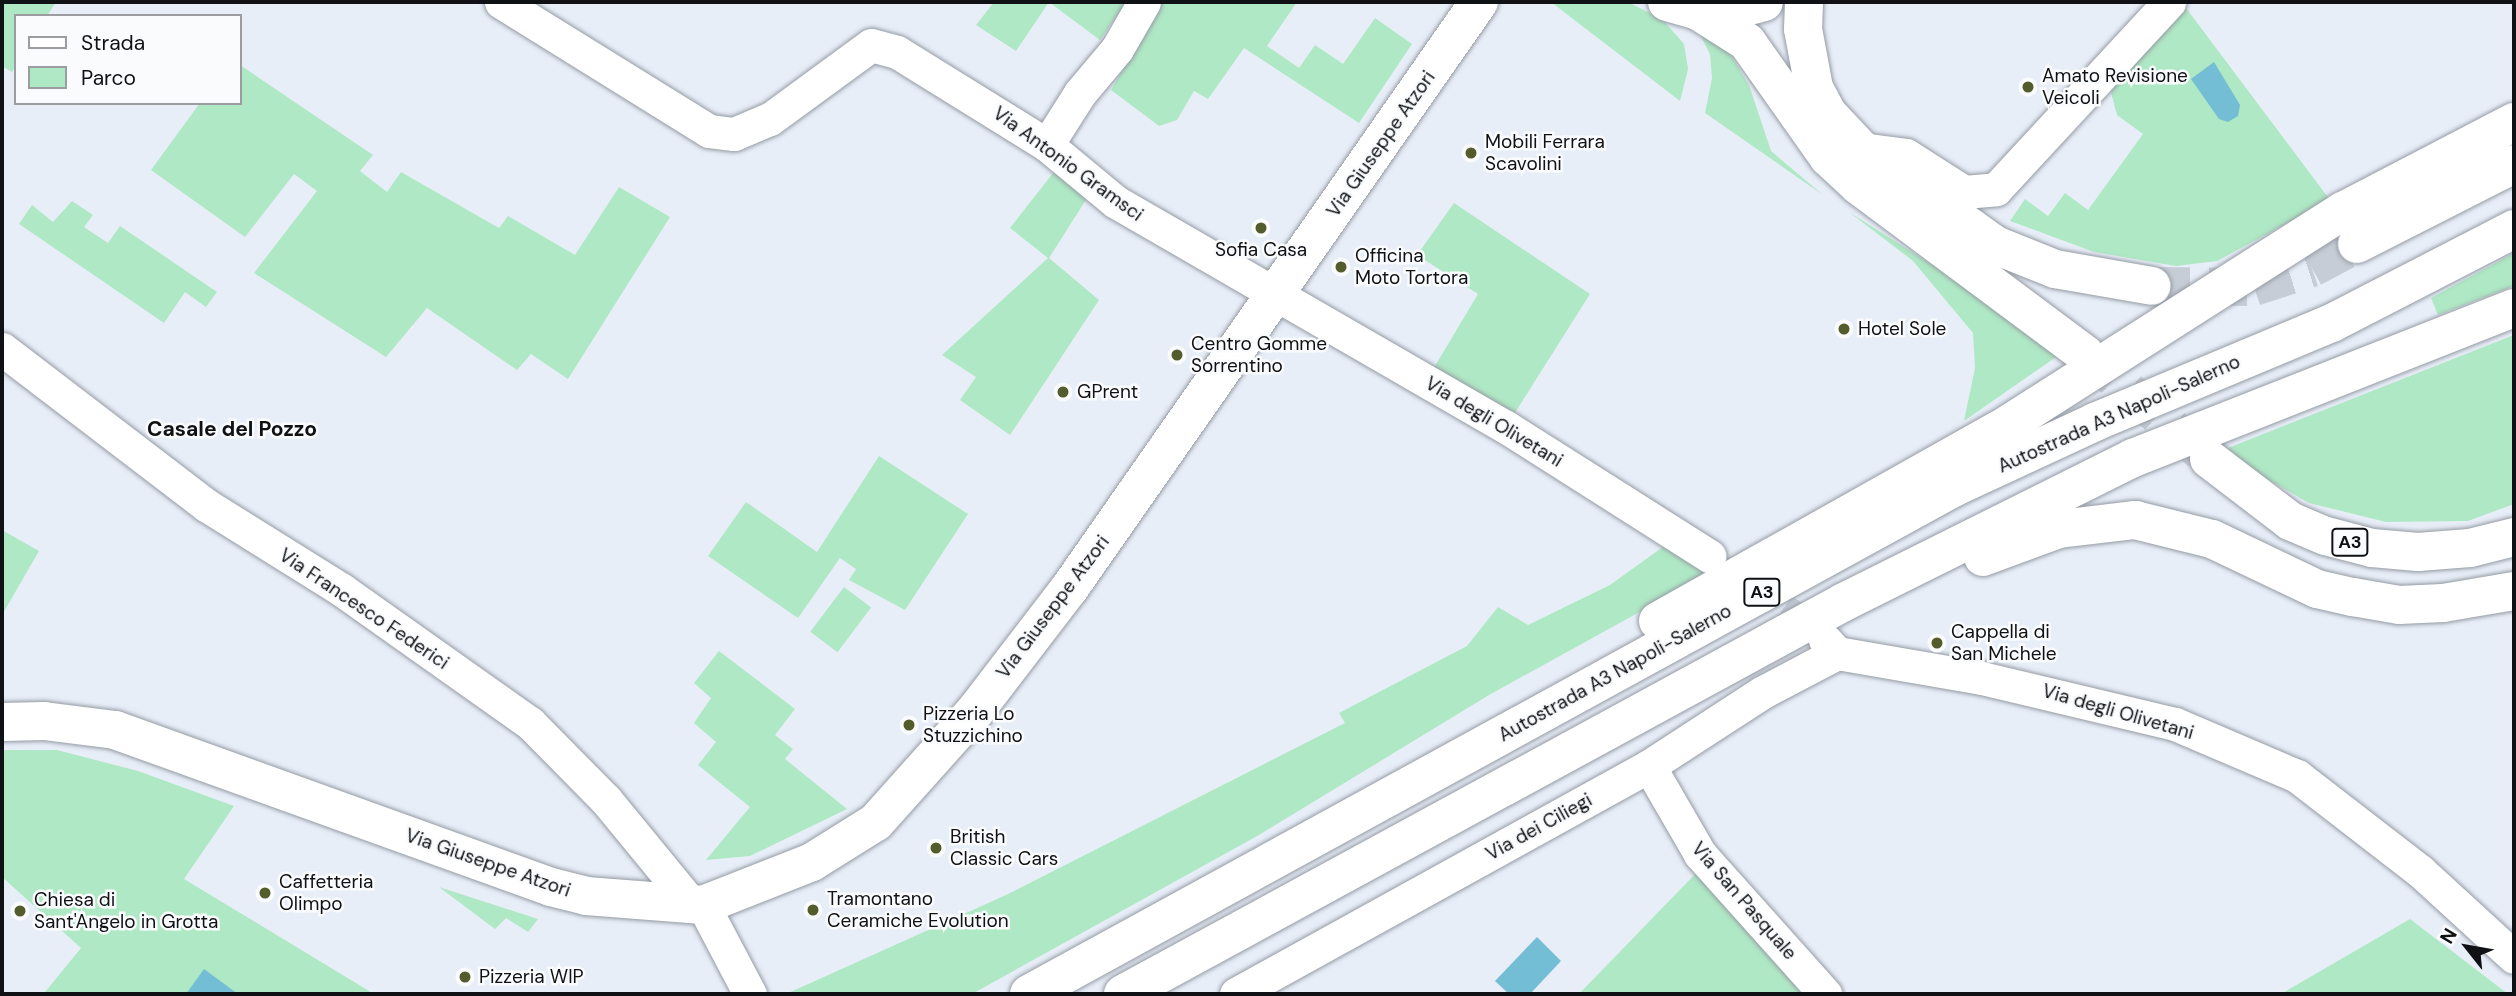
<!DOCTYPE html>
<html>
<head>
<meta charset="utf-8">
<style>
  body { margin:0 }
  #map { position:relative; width:2516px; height:996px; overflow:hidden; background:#e8eef8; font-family:"DM Sans",sans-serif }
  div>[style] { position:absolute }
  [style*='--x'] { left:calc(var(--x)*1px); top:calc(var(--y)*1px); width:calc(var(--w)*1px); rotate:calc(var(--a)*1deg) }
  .green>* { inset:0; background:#afe8c4; transform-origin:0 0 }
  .water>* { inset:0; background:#73bdd5 }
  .minor-tunnel>* { height:33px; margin-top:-16.5px; transform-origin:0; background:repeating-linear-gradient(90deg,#c7cdd6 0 33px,transparent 0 50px) }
  .highway-tunnel>* { height:38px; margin-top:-19px; transform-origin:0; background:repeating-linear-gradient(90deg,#c7cdd6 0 38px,transparent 0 57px) }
  .roads { filter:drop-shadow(0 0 2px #959ba4) drop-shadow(0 0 2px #959ba4) }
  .minor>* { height:33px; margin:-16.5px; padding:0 16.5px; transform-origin:16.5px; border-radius:16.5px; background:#fff }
  .major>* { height:38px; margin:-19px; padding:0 19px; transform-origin:19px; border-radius:19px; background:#fff }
  .highway>* { height:38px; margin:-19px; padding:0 19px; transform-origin:19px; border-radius:19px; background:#fff }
  .dots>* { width:19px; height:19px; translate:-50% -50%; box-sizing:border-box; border:4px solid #fafbfd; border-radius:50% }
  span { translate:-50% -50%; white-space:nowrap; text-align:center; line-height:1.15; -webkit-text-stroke:5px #fafbfd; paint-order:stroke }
  .shield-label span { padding:2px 5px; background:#fafbfd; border:2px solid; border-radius:5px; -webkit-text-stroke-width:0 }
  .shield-label { font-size:18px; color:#0f1114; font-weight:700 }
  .poi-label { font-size:19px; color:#0f1114 }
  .left { translate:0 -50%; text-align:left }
  .street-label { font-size:19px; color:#0f1114 }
  .neighbourhood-label { font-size:21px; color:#0f1114; font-weight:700 }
  .frame { position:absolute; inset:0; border:4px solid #0f1114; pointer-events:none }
  .legend { position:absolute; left:14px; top:14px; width:228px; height:91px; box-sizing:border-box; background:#fafbfd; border:2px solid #9c9da0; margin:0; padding:9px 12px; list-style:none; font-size:21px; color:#0f1114 }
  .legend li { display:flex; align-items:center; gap:14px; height:35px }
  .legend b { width:35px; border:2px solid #9c9da0 }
  .north { position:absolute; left:2432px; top:912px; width:70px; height:70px; -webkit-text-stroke:5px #fafbfd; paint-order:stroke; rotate:301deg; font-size:19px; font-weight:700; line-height:28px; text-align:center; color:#0f1114 }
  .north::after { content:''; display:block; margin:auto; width:24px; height:32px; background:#0f1114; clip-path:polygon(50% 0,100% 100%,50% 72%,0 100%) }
</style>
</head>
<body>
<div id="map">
  <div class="green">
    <i style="clip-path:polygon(2px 2px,56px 2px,47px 16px,16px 16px,16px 66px,12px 72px,2px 66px)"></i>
    <i style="clip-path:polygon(994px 2px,1126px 2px,1100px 40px,1049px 2px,1016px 51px,976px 25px)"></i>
    <i style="clip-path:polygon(1162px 2px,1297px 2px,1267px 46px,1299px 68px,1315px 45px,1343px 64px,1375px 18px,1412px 44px,1359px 123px,1244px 48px,1208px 99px,1194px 91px,1177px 120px,1159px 126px,1111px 90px)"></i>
    <i style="clip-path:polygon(1551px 2px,1628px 2px,1663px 20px,1684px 44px,1688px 69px,1680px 101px)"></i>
    <i style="clip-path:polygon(2183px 4px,2330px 200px,2217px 261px,2176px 266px,2094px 252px,2010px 221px,2025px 199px,2048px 216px,2065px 193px,2088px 210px,2143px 134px,2117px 115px,2109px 85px)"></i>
    <i style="clip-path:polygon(1695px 25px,1729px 52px,1749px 85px,1771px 151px,1823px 195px,1705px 113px,1712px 78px,1710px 54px)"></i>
    <i style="clip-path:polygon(240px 65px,373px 155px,360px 171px,387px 192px,401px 172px,499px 228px,508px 216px,575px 255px,619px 187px,670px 217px,568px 379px,531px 354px,517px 370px,427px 308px,386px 357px,254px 273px,317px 191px,294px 174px,245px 237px,151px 170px,200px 103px,240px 103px)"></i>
    <i style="clip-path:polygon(1057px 168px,1089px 195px,1049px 258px,1099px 300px,1010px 435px,960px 400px,976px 377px,942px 355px,1048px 258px,1010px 228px)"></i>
    <i style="clip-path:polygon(72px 201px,93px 215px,84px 227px,108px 243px,120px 226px,217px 292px,206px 307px,185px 292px,164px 323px,19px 224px,32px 205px,53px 222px)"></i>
    <i style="clip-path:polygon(1454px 203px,1590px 294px,1506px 427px,1426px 381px,1478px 294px,1417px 255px)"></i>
    <i style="clip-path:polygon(1849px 212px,2066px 350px,1964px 421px,1975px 368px,1973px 333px,1913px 261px)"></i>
    <i style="clip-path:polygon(2514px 253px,2514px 286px,2438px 315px,2431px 298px)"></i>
    <i style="clip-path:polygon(2514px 335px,2514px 504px,2468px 521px,2386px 522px,2309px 503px,2250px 469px,2228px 448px)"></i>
    <i style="clip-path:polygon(879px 456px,968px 514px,905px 610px,849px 580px,856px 569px,840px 558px,798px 618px,708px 556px,746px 502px,817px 552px)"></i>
    <i style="clip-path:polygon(2px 530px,39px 551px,2px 615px)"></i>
    <i style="clip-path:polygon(1667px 544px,1712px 572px,1489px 695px,1259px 835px,972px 994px,786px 994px,1006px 895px,1345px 723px,1339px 713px,1467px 646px,1498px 607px,1528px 625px,1610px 585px)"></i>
    <i style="left:844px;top:587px;width:34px;height:56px;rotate:37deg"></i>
    <i style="clip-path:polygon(719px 651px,795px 709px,775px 735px,793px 749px,785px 759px,847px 809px,750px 856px,706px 860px,750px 807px,698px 765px,716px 742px,694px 723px,711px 698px,694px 683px)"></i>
    <i style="clip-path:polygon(2px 750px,57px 750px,138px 771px,234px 806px,184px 879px,374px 994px,47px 994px,45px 992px,81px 948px,2px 877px)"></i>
    <i style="clip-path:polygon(1699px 870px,1803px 994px,1579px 994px)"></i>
    <i style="clip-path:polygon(439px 887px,538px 919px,528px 932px,506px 918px,495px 929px)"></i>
    <i style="clip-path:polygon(2410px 919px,2508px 994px,2281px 994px)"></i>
  </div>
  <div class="water">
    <i style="clip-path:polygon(2214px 62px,2240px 105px,2238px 116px,2228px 122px,2219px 119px,2191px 79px)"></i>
    <i style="clip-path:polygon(1537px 937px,1561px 961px,1530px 994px,1509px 994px,1495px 981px)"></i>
    <i style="clip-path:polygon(204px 969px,238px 994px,186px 994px)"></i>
  </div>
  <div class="minor-tunnel">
    <i style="--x:1742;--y:580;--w:100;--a:35.6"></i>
  </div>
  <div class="highway-tunnel">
    <i style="--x:2152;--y:286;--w:102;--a:0.6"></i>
    <i style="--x:2254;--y:287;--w:61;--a:-18.1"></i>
    <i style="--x:2312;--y:268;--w:51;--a:-28.1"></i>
    <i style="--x:2085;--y:354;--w:160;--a:40.2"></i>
  </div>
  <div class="roads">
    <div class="minor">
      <i style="--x:501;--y:2;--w:245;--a:31.8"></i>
      <i style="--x:709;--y:131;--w:25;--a:7"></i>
      <i style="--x:734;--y:134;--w:39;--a:-23"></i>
      <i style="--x:770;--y:119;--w:125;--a:-36.2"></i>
      <i style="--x:871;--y:45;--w:27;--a:15"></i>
      <i style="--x:897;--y:52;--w:176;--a:31.8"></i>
      <i style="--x:1047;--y:145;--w:89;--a:39.6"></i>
      <i style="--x:1116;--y:202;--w:450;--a:30"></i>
      <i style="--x:1506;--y:427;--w:241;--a:32.4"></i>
      <i style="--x:1047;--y:145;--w:62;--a:-57.6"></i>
      <i style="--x:1080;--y:93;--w:57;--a:-49.9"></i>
      <i style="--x:1117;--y:49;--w:54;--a:-60.1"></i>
      <i style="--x:1861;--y:149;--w:45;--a:7.6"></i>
      <i style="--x:1906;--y:155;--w:69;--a:32.5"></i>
      <i style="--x:1964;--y:192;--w:32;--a:-5"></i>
      <i style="--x:1996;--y:189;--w:255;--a:-47.2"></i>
      <i style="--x:2;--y:349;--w:257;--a:37.4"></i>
      <i style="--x:206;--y:505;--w:160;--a:32"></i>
      <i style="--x:342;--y:590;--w:230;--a:35.3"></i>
      <i style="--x:530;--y:723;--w:108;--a:45.4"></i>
      <i style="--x:606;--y:800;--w:137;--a:50.6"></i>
      <i style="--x:1825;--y:640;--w:18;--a:47"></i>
      <i style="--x:1837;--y:653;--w:147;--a:9.8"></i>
      <i style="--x:1982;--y:678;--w:198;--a:13.4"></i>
      <i style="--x:2175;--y:724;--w:133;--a:23.1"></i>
      <i style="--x:2297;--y:776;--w:155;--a:37.7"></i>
      <i style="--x:2420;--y:871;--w:127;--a:42.5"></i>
      <i style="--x:1649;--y:766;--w:102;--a:59.9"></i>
      <i style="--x:1700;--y:854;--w:188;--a:48.2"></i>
      <i style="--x:703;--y:905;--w:101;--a:62.2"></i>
      <i style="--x:1236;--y:994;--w:472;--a:-28.9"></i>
      <i style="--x:1649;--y:766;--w:136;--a:-33"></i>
      <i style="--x:1763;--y:692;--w:84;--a:-27.8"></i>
    </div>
    <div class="major">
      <i style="--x:1667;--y:2;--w:32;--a:16"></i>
      <i style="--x:1698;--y:11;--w:33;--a:0"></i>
      <i style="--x:1731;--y:11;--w:34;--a:-15"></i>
      <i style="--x:2;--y:722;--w:42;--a:-1.4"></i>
      <i style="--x:44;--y:721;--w:72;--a:7.2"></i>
      <i style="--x:115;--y:730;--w:463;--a:19.8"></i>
      <i style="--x:551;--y:887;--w:36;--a:14"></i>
      <i style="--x:586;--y:896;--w:117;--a:4.4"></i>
      <i style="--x:703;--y:905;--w:117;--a:-21.5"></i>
      <i style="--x:812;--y:862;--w:75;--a:-32"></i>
      <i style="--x:876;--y:822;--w:150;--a:-48.2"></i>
      <i style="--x:976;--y:710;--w:153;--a:-52.5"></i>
      <i style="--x:1069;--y:589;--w:716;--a:-55.07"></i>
    </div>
    <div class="highway">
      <i style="--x:1804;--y:2;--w:27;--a:92"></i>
      <i style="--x:1803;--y:29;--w:60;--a:79.4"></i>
      <i style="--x:1814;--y:88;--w:30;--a:62"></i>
      <i style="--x:1828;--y:114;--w:48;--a:46.7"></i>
      <i style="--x:1861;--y:149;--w:165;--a:35.6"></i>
      <i style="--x:1995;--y:245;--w:65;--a:21.8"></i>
      <i style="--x:2055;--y:269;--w:98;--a:9.9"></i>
      <i style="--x:1698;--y:11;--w:58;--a:32.3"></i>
      <i style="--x:1747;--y:42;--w:141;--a:54.8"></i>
      <i style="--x:1828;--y:157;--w:41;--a:43"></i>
      <i style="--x:1858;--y:185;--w:283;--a:36.7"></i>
      <i style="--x:2357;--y:244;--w:176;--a:-27"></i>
      <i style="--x:2209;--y:459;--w:102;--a:37.4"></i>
      <i style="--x:2290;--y:521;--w:39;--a:23"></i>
      <i style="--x:2326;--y:536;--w:48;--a:14.6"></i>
      <i style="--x:2372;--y:548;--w:46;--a:5"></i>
      <i style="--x:2418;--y:552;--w:52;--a:-4.4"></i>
      <i style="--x:2470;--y:548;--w:45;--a:-14"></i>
      <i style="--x:1983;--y:557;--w:81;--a:-20.2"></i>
      <i style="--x:2059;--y:529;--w:77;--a:-6.8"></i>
      <i style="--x:2135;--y:520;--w:79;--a:13.9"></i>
      <i style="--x:2212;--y:539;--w:116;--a:25.5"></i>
      <i style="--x:2317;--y:589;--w:37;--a:13"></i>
      <i style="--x:2353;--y:597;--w:47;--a:9.9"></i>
      <i style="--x:2399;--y:605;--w:44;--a:-2.6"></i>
      <i style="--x:2443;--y:603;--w:72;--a:-9.6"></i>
      <i style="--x:1658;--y:621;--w:391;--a:-29.3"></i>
      <i style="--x:1999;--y:430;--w:408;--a:-32.5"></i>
      <i style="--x:2343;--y:211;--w:193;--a:-27.5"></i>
      <i style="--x:1029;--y:994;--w:1056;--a:-28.7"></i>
      <i style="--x:1955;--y:487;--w:154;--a:-24.9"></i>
      <i style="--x:2095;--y:422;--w:257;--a:-22.7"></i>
      <i style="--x:2332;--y:323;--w:205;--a:-27.3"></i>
      <i style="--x:1123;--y:994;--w:821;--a:-28.53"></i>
      <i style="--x:1844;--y:602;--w:323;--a:-26.5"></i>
      <i style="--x:2133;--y:458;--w:409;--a:-21.5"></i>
    </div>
  </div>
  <div class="dots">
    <i style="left:2028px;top:87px;background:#535c2b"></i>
    <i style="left:1471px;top:153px;background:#535c2b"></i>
    <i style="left:1261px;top:228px;background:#535c2b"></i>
    <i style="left:1341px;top:267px;background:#535c2b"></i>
    <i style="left:1844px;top:329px;background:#535c2b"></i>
    <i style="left:1177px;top:355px;background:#535c2b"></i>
    <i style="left:1063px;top:392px;background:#535c2b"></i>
    <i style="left:1937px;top:643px;background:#535c2b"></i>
    <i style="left:909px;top:725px;background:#535c2b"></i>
    <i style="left:936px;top:848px;background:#535c2b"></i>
    <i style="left:265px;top:893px;background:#535c2b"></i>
    <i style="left:813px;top:910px;background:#535c2b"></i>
    <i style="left:20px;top:911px;background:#535c2b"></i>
    <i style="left:465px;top:977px;background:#535c2b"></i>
  </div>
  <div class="shield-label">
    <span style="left:2350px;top:542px">A3</span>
    <span style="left:1762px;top:592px">A3</span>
  </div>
  <div class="poi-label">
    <span class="left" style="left:2042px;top:87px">Amato Revisione<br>Veicoli</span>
    <span class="left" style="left:1485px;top:153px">Mobili Ferrara<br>Scavolini</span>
    <span style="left:1261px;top:250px">Sofia Casa</span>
    <span class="left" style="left:1355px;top:267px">Officina<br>Moto Tortora</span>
    <span class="left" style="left:1858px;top:329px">Hotel Sole</span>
    <span class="left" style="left:1191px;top:355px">Centro Gomme<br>Sorrentino</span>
    <span class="left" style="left:1077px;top:392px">GPrent</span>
    <span class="left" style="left:1951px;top:643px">Cappella di<br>San Michele</span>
    <span class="left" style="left:923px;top:725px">Pizzeria Lo<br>Stuzzichino</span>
    <span class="left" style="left:950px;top:848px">British<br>Classic Cars</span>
    <span class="left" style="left:279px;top:893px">Caffetteria<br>Olimpo</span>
    <span class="left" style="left:827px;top:910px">Tramontano<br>Ceramiche Evolution</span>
    <span class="left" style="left:34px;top:911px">Chiesa di<br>Sant'Angelo in Grotta</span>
    <span class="left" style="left:479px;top:977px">Pizzeria WIP</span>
  </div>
  <div class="street-label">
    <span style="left:1381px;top:144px;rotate:-55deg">Via Giuseppe Atzori</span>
    <span style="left:1068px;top:164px;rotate:36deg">Via Antonio Gramsci</span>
    <span style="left:2119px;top:414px;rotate:-24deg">Autostrada A3 Napoli-Salerno</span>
    <span style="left:1494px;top:422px;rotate:31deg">Via degli Olivetani</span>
    <span style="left:1053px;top:607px;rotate:-53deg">Via Giuseppe Atzori</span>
    <span style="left:364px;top:609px;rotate:34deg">Via Francesco Federici</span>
    <span style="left:1615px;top:673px;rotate:-29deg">Autostrada A3 Napoli-Salerno</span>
    <span style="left:2118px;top:712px;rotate:16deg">Via degli Olivetani</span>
    <span style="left:1539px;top:827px;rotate:-29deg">Via dei Ciliegi</span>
    <span style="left:488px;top:863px;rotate:19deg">Via Giuseppe Atzori</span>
    <span style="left:1744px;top:901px;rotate:49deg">Via San Pasquale</span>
  </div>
  <div class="neighbourhood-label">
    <span style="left:232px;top:429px">Casale del Pozzo</span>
  </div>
  <div class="frame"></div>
  <ul class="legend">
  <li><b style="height:9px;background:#fff"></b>Strada</li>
  <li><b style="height:19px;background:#afe8c4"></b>Parco</li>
  </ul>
  <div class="north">N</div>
</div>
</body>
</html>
